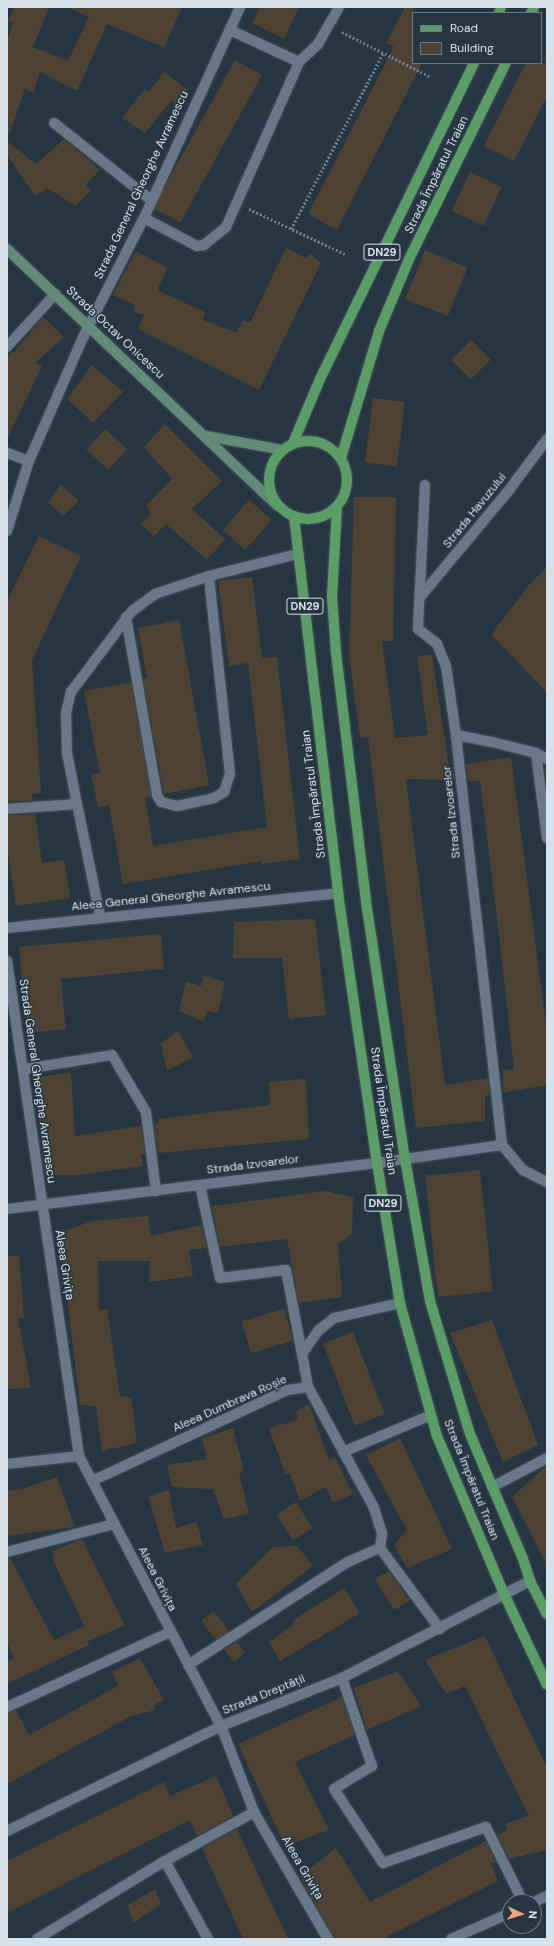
<!DOCTYPE html>
<html>
<head>
<meta charset="utf-8">
<style>
  body { margin:0 }
  #map { position:relative; width:554px; height:1946px; overflow:hidden; background:#263542; font-family:"DM Sans",sans-serif }
  div>[style] { position:absolute }
  [style*='--x'] { left:calc(var(--x)*1px); top:calc(var(--y)*1px); width:calc(var(--w)*1px); rotate:calc(var(--a)*1deg) }
  .building>* { inset:0; background:#4d4231; transform-origin:0 0 }
  .path>* { height:2.5px; margin-top:-1.25px; transform-origin:0; background:repeating-linear-gradient(90deg,#727f8a 0 2px,transparent 0 4px) }
  .roads { filter:drop-shadow(0 0 1px #47535e) drop-shadow(0 0 1px #47535e) }
  .lane>* { height:10px; margin:-5px; padding:0 5px; transform-origin:5px; border-radius:5px; background:#687888 }
  .street>* { height:10px; margin:-5px; padding:0 5px; transform-origin:5px; border-radius:5px; background:#687888 }
  .secondary>* { height:10px; margin:-5px; padding:0 5px; transform-origin:5px; border-radius:5px; background:#618b77 }
  .primary>* { height:10px; margin:-5px; padding:0 5px; transform-origin:5px; border-radius:5px; background:#5a9e65 }
  .primary>.ring { margin:-5px; padding:0; box-sizing:content-box; background:none; border:10px solid #5a9e65; border-radius:50% }
  span { translate:-50% -50%; white-space:nowrap; text-align:center; line-height:1.15; -webkit-text-stroke:3px #263542; paint-order:stroke }
  .shield-label span { padding:1px 3px; background:#263542; border:1px solid; border-radius:3px; -webkit-text-stroke-width:0 }
  .shield-label { font-size:11px; color:#d8e2ea; font-weight:700 }
  .street-label { font-size:12px; color:#d8e2ea }
  .frame { position:absolute; inset:0; border:8px solid #d8e2ea; pointer-events:none }
  .legend { position:absolute; left:412px; top:12px; width:130px; height:52px; box-sizing:border-box; background:#263542; border:1px solid #6d7a85; margin:0; padding:5px 7px; list-style:none; font-size:12px; color:#d8e2ea }
  .legend li { display:flex; align-items:center; gap:8px; height:20px }
  .legend b { width:20px; border:1px solid #6d7a85 }
  .north { position:absolute; left:502px; top:1894px; width:40px; height:40px; box-sizing:border-box; background:#263542; border:1px solid #6d7a85; border-radius:50%; rotate:94deg; font-size:11px; font-weight:700; line-height:16px; text-align:center; color:#d8e2ea }
  .north::after { content:''; display:block; margin:auto; width:14px; height:18px; background:#f1a17d; clip-path:polygon(50% 0,100% 100%,50% 72%,0 100%) }
</style>
</head>
<body>
<div id="map">
  <div class="building">
    <i style="clip-path:polygon(14px 7px,49px 7px,33px 47px,68px 61px,89px 17px,67px 7px,182px 7px,164px 47px,107px 24px,77px 91px,40px 72px,33px 93px,25px 89px,10px 133px,7px 133px,7px 42px,13px 23px,8px 21px)"></i>
    <i style="clip-path:polygon(260px 7px,299px 7px,284px 39px,252px 23px)"></i>
    <i style="clip-path:polygon(405px 7px,413px 7px,413px 63px,422px 63px,337px 230px,308px 214px,394px 47px,386px 43px)"></i>
    <i style="left:235px;top:60px;width:31px;height:169px;rotate:29deg"></i>
    <i style="clip-path:polygon(526px 63px,547px 63px,547px 96px,514px 161px,484px 146px)"></i>
    <i style="clip-path:polygon(164px 72px,187px 89px,177px 105px,172px 100px,145px 133px,122px 118px,145px 89px,149px 92px)"></i>
    <i style="clip-path:polygon(64px 139px,100px 170px,85px 185px,91px 191px,75px 206px,47px 188px,35px 196px,7px 155px,7px 141px,36px 164px)"></i>
    <i style="left:470px;top:172px;width:35px;height:43px;rotate:25deg"></i>
    <i style="clip-path:polygon(286px 248px,306px 258px,310px 254px,321px 263px,259px 390px,138px 329px,144px 315px,133px 312px,135px 305px,113px 295px,136px 251px,168px 268px,157px 290px,205px 312px,203px 320px,237px 333px,243px 320px,250px 323px)"></i>
    <i style="left:425px;top:250px;width:46px;height:53px;rotate:22deg"></i>
    <i style="clip-path:polygon(43px 317px,64px 337px,35px 363px,42px 366px,7px 439px,7px 360px,11px 352px,14px 352px)"></i>
    <i style="left:471px;top:340px;width:28px;height:28px;rotate:45deg"></i>
    <i style="clip-path:polygon(92px 365px,123px 392px,93px 423px,67px 399px)"></i>
    <i style="left:373px;top:398px;width:32px;height:65px;rotate:7deg"></i>
    <i style="clip-path:polygon(165px 424px,222px 481px,192px 509px,225px 539px,207px 560px,166px 524px,154px 536px,141px 525px,151px 514px,146px 506px,172px 479px,144px 447px)"></i>
    <i style="left:105px;top:429px;width:30px;height:28px;rotate:42deg"></i>
    <i style="clip-path:polygon(61px 485px,79px 501px,63px 516px,48px 502px)"></i>
    <i style="clip-path:polygon(354px 497px,396px 497px,393px 641px,382px 641px,395px 738px,428px 735px,417px 656px,432px 655px,449px 767px,453px 767px,455px 780px,406px 779px,445px 1085px,488px 1078px,490px 1095px,485px 1096px,485px 1121px,416px 1128px,368px 737px,360px 738px,349px 655px)"></i>
    <i style="left:249px;top:500px;width:30px;height:40px;rotate:41deg"></i>
    <i style="clip-path:polygon(39px 536px,81px 556px,32px 660px,41px 793px,32px 794px,33px 801px,7px 802px,7px 601px)"></i>
    <i style="clip-path:polygon(547px 567px,547px 692px,491px 635px,529px 585px)"></i>
    <i style="clip-path:polygon(252px 577px,262px 658px,277px 657px,300px 859px,261px 864px,261px 861px,123px 884px,109px 805px,98px 807px,91px 774px,100px 773px,84px 691px,131px 682px,151px 796px,145px 798px,153px 846px,267px 827px,248px 663px,229px 666px,218px 581px)"></i>
    <i style="clip-path:polygon(179px 620px,209px 785px,164px 794px,143px 679px,147px 678px,138px 628px)"></i>
    <i style="clip-path:polygon(511px 757px,547px 1032px,547px 1085px,503px 1093px,503px 1070px,514px 1069px,500px 943px,480px 781px,468px 781px,466px 764px)"></i>
    <i style="clip-path:polygon(35px 814px,42px 863px,64px 860px,70px 898px,16px 906px,7px 847px,7px 815px)"></i>
    <i style="clip-path:polygon(315px 919px,326px 1015px,289px 1019px,282px 958px,233px 958px,234px 922px)"></i>
    <i style="clip-path:polygon(161px 934px,164px 969px,61px 979px,66px 1029px,27px 1033px,19px 947px)"></i>
    <i style="clip-path:polygon(204px 976px,225px 982px,218px 1013px,207px 1011px,204px 1022px,179px 1011px,186px 981px,201px 986px)"></i>
    <i style="clip-path:polygon(178px 1031px,193px 1057px,167px 1071px,161px 1043px)"></i>
    <i style="clip-path:polygon(71px 1072px,75px 1136px,141px 1126px,145px 1154px,141px 1154px,143px 1166px,79px 1175px,45px 1175px,34px 1078px)"></i>
    <i style="clip-path:polygon(306px 1079px,309px 1139px,158px 1153px,154px 1125px,159px 1124px,158px 1119px,270px 1105px,269px 1082px)"></i>
    <i style="left:480px;top:1170px;width:122px;height:55px;rotate:84deg"></i>
    <i style="clip-path:polygon(325px 1191px,353px 1197px,352px 1234px,338px 1244px,342px 1297px,299px 1303px,287px 1239px,220px 1247px,212px 1206px)"></i>
    <i style="clip-path:polygon(148px 1216px,151px 1236px,202px 1225px,207px 1248px,189px 1250px,193px 1276px,149px 1282px,150px 1261px,98px 1261px,99px 1310px,107px 1309px,120px 1396px,131px 1398px,137px 1443px,102px 1451px,96px 1406px,80px 1405px,59px 1233px,92px 1221px)"></i>
    <i style="clip-path:polygon(7px 1256px,19px 1256px,24px 1318px,18px 1318px,31px 1388px,7px 1389px)"></i>
    <i style="left:284px;top:1309px;width:33px;height:44px;rotate:74deg"></i>
    <i style="clip-path:polygon(492px 1320px,538px 1445px,503px 1462px,450px 1333px)"></i>
    <i style="left:353px;top:1332px;width:88px;height:32px;rotate:69deg"></i>
    <i style="clip-path:polygon(309px 1404px,329px 1460px,335px 1457px,353px 1494px,333px 1503px,326px 1487px,300px 1501px,290px 1473px,285px 1474px,269px 1428px,298px 1420px,296px 1411px)"></i>
    <i style="clip-path:polygon(233px 1428px,244px 1471px,239px 1472px,249px 1514px,224px 1519px,213px 1489px,172px 1487px,167px 1465px,207px 1459px,202px 1438px)"></i>
    <i style="clip-path:polygon(400px 1438px,452px 1549px,407px 1568px,394px 1545px,407px 1530px,366px 1455px)"></i>
    <i style="clip-path:polygon(547px 1465px,547px 1565px,512px 1497px)"></i>
    <i style="clip-path:polygon(57px 1477px,75px 1527px,7px 1536px,7px 1491px,22px 1489px)"></i>
    <i style="clip-path:polygon(169px 1490px,176px 1528px,197px 1522px,203px 1545px,165px 1553px,148px 1496px)"></i>
    <i style="left:296px;top:1502px;width:31px;height:23px;rotate:58deg"></i>
    <i style="clip-path:polygon(82px 1539px,125px 1625px,87px 1642px,89px 1645px,7px 1684px,7px 1661px,14px 1658px,7px 1642px,7px 1558px,10px 1558px,54px 1640px,84px 1626px,52px 1558px,54px 1556px,52px 1551px)"></i>
    <i style="clip-path:polygon(297px 1546px,313px 1566px,252px 1612px,236px 1584px,273px 1547px)"></i>
    <i style="clip-path:polygon(389px 1571px,410px 1601px,394px 1610px,375px 1579px)"></i>
    <i style="clip-path:polygon(344px 1588px,360px 1613px,280px 1661px,269px 1642px,294px 1624px,292px 1621px)"></i>
    <i style="left:214px;top:1611px;width:25px;height:16px;rotate:53deg"></i>
    <i style="clip-path:polygon(485px 1636px,547px 1768px,547px 1852px,546px 1850px,509px 1859px,497px 1835px,508px 1830px,505px 1824px,529px 1816px,465px 1686px,446px 1694px,425px 1660px)"></i>
    <i style="clip-path:polygon(237px 1642px,245px 1653px,234px 1662px,224px 1649px)"></i>
    <i style="clip-path:polygon(140px 1658px,164px 1700px,154px 1705px,155px 1710px,129px 1717px,7px 1784px,7px 1713px,16px 1710px,29px 1735px,118px 1686px,112px 1672px)"></i>
    <i style="clip-path:polygon(398px 1671px,421px 1706px,367px 1730px,354px 1688px)"></i>
    <i style="clip-path:polygon(342px 1697px,355px 1735px,295px 1762px,329px 1830px,285px 1846px,238px 1744px)"></i>
    <i style="clip-path:polygon(216px 1776px,233px 1816px,197px 1836px,190px 1820px,7px 1913px,7px 1861px,164px 1782px,170px 1796px)"></i>
    <i style="clip-path:polygon(237px 1829px,288px 1939px,243px 1939px,202px 1848px)"></i>
    <i style="clip-path:polygon(486px 1841px,496px 1862px,491px 1864px,498px 1881px,382px 1939px,334px 1939px,300px 1876px,336px 1848px,370px 1902px)"></i>
    <i style="clip-path:polygon(155px 1889px,161px 1904px,133px 1923px,128px 1905px)"></i>
  </div>
  <div class="path">
    <i style="--x:342;--y:32;--w:100;--a:26.8"></i>
    <i style="--x:249;--y:209;--w:106;--a:25.1"></i>
    <i style="--x:291;--y:229;--w:199;--a:-62.4"></i>
  </div>
  <div class="roads">
    <div class="lane">
      <i style="--x:7;--y:347;--w:72;--a:-47.8"></i>
      <i style="--x:126;--y:617;--w:181;--a:80.1"></i>
      <i style="--x:157;--y:795;--w:8;--a:60"></i>
      <i style="--x:161;--y:802;--w:16;--a:14"></i>
      <i style="--x:177;--y:806;--w:38;--a:-12"></i>
      <i style="--x:214;--y:798;--w:12;--a:-31"></i>
      <i style="--x:224;--y:792;--w:19;--a:-72"></i>
      <i style="--x:230;--y:774;--w:199;--a:-96.1"></i>
      <i style="--x:24;--y:1069;--w:89;--a:-9"></i>
      <i style="--x:112;--y:1055;--w:66;--a:59.2"></i>
      <i style="--x:146;--y:1112;--w:80;--a:82.8"></i>
      <i style="--x:200;--y:1185;--w:95;--a:77.9"></i>
      <i style="--x:220;--y:1278;--w:66;--a:-6.9"></i>
      <i style="--x:286;--y:1270;--w:86;--a:79.2"></i>
      <i style="--x:342;--y:1678;--w:93;--a:71.2"></i>
      <i style="--x:372;--y:1766;--w:44;--a:148.8"></i>
      <i style="--x:334;--y:1789;--w:89;--a:56.5"></i>
      <i style="--x:383;--y:1863;--w:109;--a:-19.3"></i>
      <i style="--x:486;--y:1827;--w:84;--a:63.7"></i>
      <i style="--x:165;--y:1861;--w:89;--a:61.1"></i>
      <i style="--x:37;--y:1939;--w:150;--a:-31.4"></i>
      <i style="--x:165;--y:1861;--w:102;--a:-28.8"></i>
    </div>
    <div class="street">
      <i style="--x:230;--y:30;--w:76;--a:24.9"></i>
      <i style="--x:54;--y:123;--w:122;--a:38.4"></i>
      <i style="--x:144;--y:218;--w:60;--a:27.8"></i>
      <i style="--x:197;--y:246;--w:7;--a:-8"></i>
      <i style="--x:204;--y:245;--w:28;--a:-39"></i>
      <i style="--x:226;--y:227;--w:180;--a:-66.1"></i>
      <i style="--x:299;--y:62;--w:26;--a:-43"></i>
      <i style="--x:318;--y:44;--w:43;--a:-60.4"></i>
      <i style="--x:7;--y:453;--w:23;--a:20"></i>
      <i style="--x:425;--y:485;--w:144;--a:92.8"></i>
      <i style="--x:418;--y:629;--w:24;--a:38"></i>
      <i style="--x:437;--y:644;--w:24;--a:68"></i>
      <i style="--x:446;--y:666;--w:70;--a:81.8"></i>
      <i style="--x:456;--y:735;--w:413;--a:83.6"></i>
      <i style="--x:7;--y:531;--w:73;--a:-72.6"></i>
      <i style="--x:29;--y:461;--w:137;--a:-66.4"></i>
      <i style="--x:84;--y:335;--w:131;--a:-62.9"></i>
      <i style="--x:144;--y:218;--w:232;--a:-65.5"></i>
      <i style="--x:420;--y:597;--w:139;--a:-50.2"></i>
      <i style="--x:509;--y:490;--w:64;--a:-53.3"></i>
      <i style="--x:456;--y:735;--w:37;--a:11"></i>
      <i style="--x:492;--y:742;--w:45;--a:14"></i>
      <i style="--x:536;--y:753;--w:13;--a:29"></i>
      <i style="--x:536;--y:753;--w:86;--a:82.6"></i>
      <i style="--x:77;--y:804;--w:114;--a:78.4"></i>
      <i style="--x:7;--y:809;--w:70;--a:-4.1"></i>
      <i style="--x:77;--y:804;--w:52;--a:-101.1"></i>
      <i style="--x:67;--y:753;--w:40;--a:-91.4"></i>
      <i style="--x:66;--y:713;--w:22;--a:-77"></i>
      <i style="--x:71;--y:692;--w:101;--a:-53"></i>
      <i style="--x:132;--y:611;--w:29;--a:-36"></i>
      <i style="--x:155;--y:594;--w:57;--a:-18.4"></i>
      <i style="--x:209;--y:576;--w:92;--a:-13.9"></i>
      <i style="--x:7;--y:928;--w:333;--a:-6"></i>
      <i style="--x:7;--y:961;--w:500;--a:81.72"></i>
      <i style="--x:79;--y:1456;--w:305;--a:62.3"></i>
      <i style="--x:221;--y:1726;--w:92;--a:69"></i>
      <i style="--x:254;--y:1812;--w:147;--a:59.8"></i>
      <i style="--x:7;--y:1209;--w:373;--a:-7.1"></i>
      <i style="--x:377;--y:1163;--w:126;--a:-8.2"></i>
      <i style="--x:502;--y:1145;--w:33;--a:50"></i>
      <i style="--x:523;--y:1170;--w:27;--a:27"></i>
      <i style="--x:343;--y:1452;--w:95;--a:-22.8"></i>
      <i style="--x:7;--y:1464;--w:72;--a:-6.3"></i>
      <i style="--x:92;--y:1481;--w:215;--a:-25"></i>
      <i style="--x:287;--y:1390;--w:21;--a:-8"></i>
      <i style="--x:308;--y:1387;--w:34;--a:-100"></i>
      <i style="--x:302;--y:1354;--w:28;--a:-55"></i>
      <i style="--x:318;--y:1331;--w:21;--a:-39"></i>
      <i style="--x:334;--y:1318;--w:68;--a:-12.8"></i>
      <i style="--x:492;--y:1487;--w:62;--a:-27.8"></i>
      <i style="--x:380;--y:1548;--w:101;--a:53.5"></i>
      <i style="--x:7;--y:1552;--w:111;--a:-14.7"></i>
      <i style="--x:188;--y:1665;--w:190;--a:-32.8"></i>
      <i style="--x:348;--y:1562;--w:35;--a:-24"></i>
      <i style="--x:380;--y:1548;--w:15;--a:-82"></i>
      <i style="--x:382;--y:1533;--w:28;--a:-108"></i>
      <i style="--x:373;--y:1506;--w:136;--a:-118.6"></i>
      <i style="--x:7;--y:1707;--w:179;--a:-24.7"></i>
      <i style="--x:7;--y:1831;--w:238;--a:-26.1"></i>
      <i style="--x:221;--y:1726;--w:130;--a:-21.6"></i>
      <i style="--x:342;--y:1678;--w:212;--a:-27.3"></i>
      <i style="--x:534;--y:1902;--w:14;--a:-25"></i>
      <i style="--x:451;--y:1939;--w:64;--a:-23.8"></i>
    </div>
    <div class="secondary">
      <i style="--x:7;--y:249;--w:373;--a:43.5"></i>
      <i style="--x:206;--y:436;--w:78;--a:10.3"></i>
    </div>
    <div class="primary">
      <i style="--x:499;--y:13;--w:6;--a:-72"></i>
      <i style="--x:531;--y:13;--w:7;--a:-63"></i>
      <i class="ring" style="left:269px;top:441px;width:68px;height:68px"></i>
      <i style="--x:293;--y:443;--w:69;--a:-67.1"></i>
      <i style="--x:320;--y:379;--w:352;--a:-64"></i>
      <i style="--x:341;--y:458;--w:133;--a:-73.3"></i>
      <i style="--x:379;--y:331;--w:80;--a:-67.3"></i>
      <i style="--x:410;--y:257;--w:216;--a:-63.7"></i>
      <i style="--x:337;--y:507;--w:90;--a:93.2"></i>
      <i style="--x:332;--y:597;--w:56;--a:85.9"></i>
      <i style="--x:336;--y:653;--w:251;--a:83.1"></i>
      <i style="--x:366;--y:902;--w:260;--a:81.4"></i>
      <i style="--x:405;--y:1159;--w:144;--a:80"></i>
      <i style="--x:430;--y:1301;--w:139;--a:73.3"></i>
      <i style="--x:470;--y:1434;--w:136;--a:67"></i>
      <i style="--x:523;--y:1559;--w:23;--a:72"></i>
      <i style="--x:530;--y:1581;--w:37;--a:63"></i>
      <i style="--x:294;--y:516;--w:380;--a:83.3"></i>
      <i style="--x:338;--y:893;--w:273;--a:81.8"></i>
      <i style="--x:377;--y:1163;--w:142;--a:80.7"></i>
      <i style="--x:400;--y:1303;--w:138;--a:74.5"></i>
      <i style="--x:437;--y:1436;--w:174;--a:67"></i>
      <i style="--x:505;--y:1596;--w:98;--a:64.7"></i>
    </div>
  </div>
  <div class="shield-label">
    <span style="left:382px;top:252px">DN29</span>
    <span style="left:305px;top:606px">DN29</span>
    <span style="left:383px;top:1203px">DN29</span>
  </div>
  <div class="street-label">
    <span style="left:437px;top:175px;rotate:-64deg">Strada Împăratul Traian</span>
    <span style="left:142px;top:185px;rotate:-65deg">Strada General Gheorghe Avramescu</span>
    <span style="left:115px;top:333px;rotate:43deg">Strada Octav Onicescu</span>
    <span style="left:475px;top:511px;rotate:-51deg">Strada Havuzului</span>
    <span style="left:314px;top:794px;rotate:-97deg">Strada Împăratul Traian</span>
    <span style="left:452px;top:812px;rotate:-96deg">Strada Izvoarelor</span>
    <span style="left:171px;top:897px;rotate:-6deg">Aleea General Gheorghe Avramescu</span>
    <span style="left:37px;top:1081px;rotate:82deg">Strada General Gheorghe Avramescu</span>
    <span style="left:383px;top:1111px;rotate:82deg">Strada Împăratul Traian</span>
    <span style="left:253px;top:1165px;rotate:-7deg">Strada Izvoarelor</span>
    <span style="left:64px;top:1265px;rotate:81deg">Aleea Grivița</span>
    <span style="left:230px;top:1404px;rotate:-24deg">Aleea Dumbrava Roșie</span>
    <span style="left:471px;top:1480px;rotate:68deg">Strada Împăratul Traian</span>
    <span style="left:157px;top:1579px;rotate:63deg">Aleea Grivița</span>
    <span style="left:264px;top:1695px;rotate:-22deg">Strada Dreptății</span>
    <span style="left:302px;top:1868px;rotate:60deg">Aleea Grivița</span>
  </div>
  <div class="frame"></div>
  <ul class="legend">
  <li><b style="height:5px;background:#5a9e65"></b>Road</li>
  <li><b style="height:11px;background:#4d4231"></b>Building</li>
  </ul>
  <div class="north">N</div>
</div>
</body>
</html>
